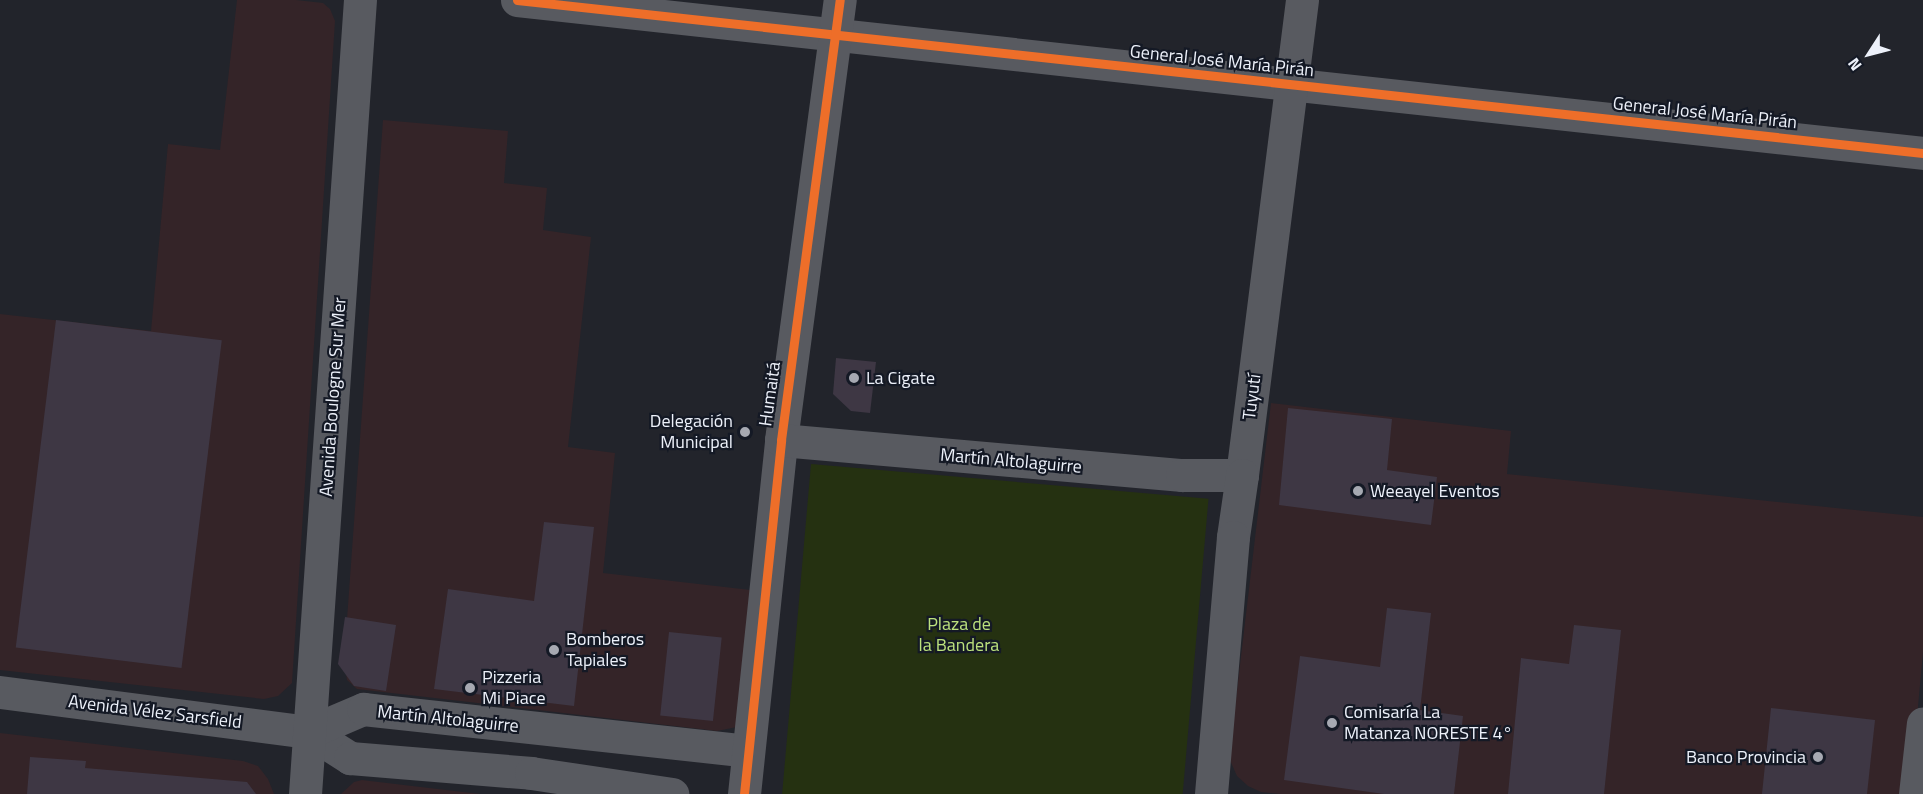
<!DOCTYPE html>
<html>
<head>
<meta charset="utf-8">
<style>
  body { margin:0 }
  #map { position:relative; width:1923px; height:794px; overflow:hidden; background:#22242b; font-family:"Titillium Web",sans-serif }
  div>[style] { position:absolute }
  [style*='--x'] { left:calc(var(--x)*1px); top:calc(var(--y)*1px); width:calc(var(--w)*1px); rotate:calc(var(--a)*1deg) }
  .commercial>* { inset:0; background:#342428 }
  .green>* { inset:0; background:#253111; transform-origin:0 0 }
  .building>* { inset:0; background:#3e3744; transform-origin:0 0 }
  .street>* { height:33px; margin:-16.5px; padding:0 16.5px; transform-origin:16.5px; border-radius:16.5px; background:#585a60 }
  .secondary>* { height:33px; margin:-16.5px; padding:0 16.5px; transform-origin:16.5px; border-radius:16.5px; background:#585a60 }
  .cycleway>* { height:9px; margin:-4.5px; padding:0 4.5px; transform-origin:4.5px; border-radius:4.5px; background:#ee6e29 }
  .dots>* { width:16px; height:16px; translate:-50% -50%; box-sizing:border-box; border:3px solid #141925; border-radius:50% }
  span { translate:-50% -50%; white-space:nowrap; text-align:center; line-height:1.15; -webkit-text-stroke:4.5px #141925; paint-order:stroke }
  .street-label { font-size:18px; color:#edf1fa }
  .poi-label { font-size:18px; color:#edf1fa }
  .left { translate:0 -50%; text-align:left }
  .right { translate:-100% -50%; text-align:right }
  .park-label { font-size:18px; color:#bce17d }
  .north { position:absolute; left:1839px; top:24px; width:60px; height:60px; -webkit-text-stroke:4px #141925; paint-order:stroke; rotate:234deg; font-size:16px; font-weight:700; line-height:24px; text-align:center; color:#edf1fa }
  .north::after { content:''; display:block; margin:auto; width:21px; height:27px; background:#edf1fa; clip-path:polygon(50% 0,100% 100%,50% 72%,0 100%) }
</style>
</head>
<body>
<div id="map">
  <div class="commercial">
    <i style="clip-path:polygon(237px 0,296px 0,323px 3px,330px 9px,335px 21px,292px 683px,278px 696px,264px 699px,0 670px,0 314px,151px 331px,168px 144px,220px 150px)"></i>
    <i style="clip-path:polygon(383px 120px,508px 131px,504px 183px,547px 188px,543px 230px,591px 237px,568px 447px,615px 453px,603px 573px,759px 591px,737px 727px,717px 731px,357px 689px,347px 680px,344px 661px)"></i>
    <i style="clip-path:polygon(1271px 403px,1511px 431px,1507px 474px,1923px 517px,1923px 652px,1910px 794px,1280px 794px,1261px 792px,1248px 786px,1237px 776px,1229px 758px)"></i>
    <i style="clip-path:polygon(0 733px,243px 761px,258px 766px,268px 779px,274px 794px,0 794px)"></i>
    <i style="clip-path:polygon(362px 780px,370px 781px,480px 794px,341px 794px,354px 782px)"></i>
  </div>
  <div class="green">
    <i style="left:811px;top:464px;width:399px;height:332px;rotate:5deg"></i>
  </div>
  <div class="building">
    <i style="left:56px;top:320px;width:167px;height:330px;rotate:7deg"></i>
    <i style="clip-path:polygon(836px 358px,876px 362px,870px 413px,851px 411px,833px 394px)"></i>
    <i style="clip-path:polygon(1288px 408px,1392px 419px,1387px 470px,1437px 477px,1431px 525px,1279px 505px)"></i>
    <i style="clip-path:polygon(544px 522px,594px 527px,574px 706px,434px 689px,448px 589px,534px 601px)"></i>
    <i style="clip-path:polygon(1387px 608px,1431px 613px,1420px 710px,1463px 716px,1454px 794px,1384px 794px,1284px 780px,1300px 656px,1380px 667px)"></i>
    <i style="clip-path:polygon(345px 617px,396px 625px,386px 691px,354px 686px,338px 664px)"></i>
    <i style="clip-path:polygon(1574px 625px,1621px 630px,1604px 794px,1508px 794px,1521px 658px,1569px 664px)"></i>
    <i style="left:669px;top:632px;width:53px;height:84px;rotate:6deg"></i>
    <i style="clip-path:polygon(1771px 708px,1875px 720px,1867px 794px,1762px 794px)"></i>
    <i style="clip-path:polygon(30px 757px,86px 761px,85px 768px,247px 782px,256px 794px,27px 794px)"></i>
  </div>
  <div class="street">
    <i style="--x:517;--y:0;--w:1414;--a:6.21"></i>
    <i style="--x:781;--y:440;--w:444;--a:-82.4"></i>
    <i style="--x:1242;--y:475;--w:479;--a:-82.8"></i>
    <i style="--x:1915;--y:794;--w:71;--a:-83.6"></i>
  </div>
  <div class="secondary">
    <i style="--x:0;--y:692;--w:312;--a:7.4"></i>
    <i style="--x:309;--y:732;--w:49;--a:32.4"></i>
    <i style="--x:350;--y:758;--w:182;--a:4.7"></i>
    <i style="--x:531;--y:773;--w:143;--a:8.5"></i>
    <i style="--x:309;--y:732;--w:59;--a:-23.1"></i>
    <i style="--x:363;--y:709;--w:387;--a:6.2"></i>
    <i style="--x:305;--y:794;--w:796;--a:-86.04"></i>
    <i style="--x:744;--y:794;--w:356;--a:-84"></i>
    <i style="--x:781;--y:440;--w:403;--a:5"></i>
    <i style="--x:1182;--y:475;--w:60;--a:0"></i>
    <i style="--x:1242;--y:475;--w:63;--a:98.3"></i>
    <i style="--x:1233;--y:537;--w:258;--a:94.9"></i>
  </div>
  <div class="cycleway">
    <i style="--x:517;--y:0;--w:1414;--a:6.21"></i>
    <i style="--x:744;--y:794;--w:356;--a:-84"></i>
    <i style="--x:781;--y:440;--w:444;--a:-82.4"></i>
  </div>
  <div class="dots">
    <i style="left:854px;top:378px;background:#a6a9b2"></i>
    <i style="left:745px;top:432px;background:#a6a9b2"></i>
    <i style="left:1358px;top:491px;background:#a6a9b2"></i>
    <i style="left:554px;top:650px;background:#a6a9b2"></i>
    <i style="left:470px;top:688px;background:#a6a9b2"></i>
    <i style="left:1332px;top:723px;background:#a6a9b2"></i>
    <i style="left:1818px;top:757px;background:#a6a9b2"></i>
  </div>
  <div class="street-label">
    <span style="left:1222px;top:61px;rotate:6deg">General José María Pirán</span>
    <span style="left:1705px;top:113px;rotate:6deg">General José María Pirán</span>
    <span style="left:770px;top:394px;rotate:-82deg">Humaitá</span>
    <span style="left:333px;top:397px;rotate:-86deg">Avenida Boulogne Sur Mer</span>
    <span style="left:1252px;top:397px;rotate:-83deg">Tuyutí</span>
    <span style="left:1011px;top:461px;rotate:5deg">Martín Altolaguirre</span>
    <span style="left:155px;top:712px;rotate:7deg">Avenida Vélez Sarsfield</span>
    <span style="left:448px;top:719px;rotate:6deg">Martín Altolaguirre</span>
  </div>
  <div class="poi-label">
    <span class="left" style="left:866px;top:378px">La Cigate</span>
    <span class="right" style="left:733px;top:432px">Delegación<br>Municipal</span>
    <span class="left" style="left:1370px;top:491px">Weeayel Eventos</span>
    <span class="left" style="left:566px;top:650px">Bomberos<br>Tapiales</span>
    <span class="left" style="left:482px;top:688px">Pizzeria<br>Mi Piace</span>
    <span class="left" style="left:1344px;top:723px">Comisaría La<br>Matanza NORESTE 4°</span>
    <span class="right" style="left:1806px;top:757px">Banco Provincia</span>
  </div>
  <div class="park-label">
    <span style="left:959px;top:635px">Plaza de<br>la Bandera</span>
  </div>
  <div class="north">N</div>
</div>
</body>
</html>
